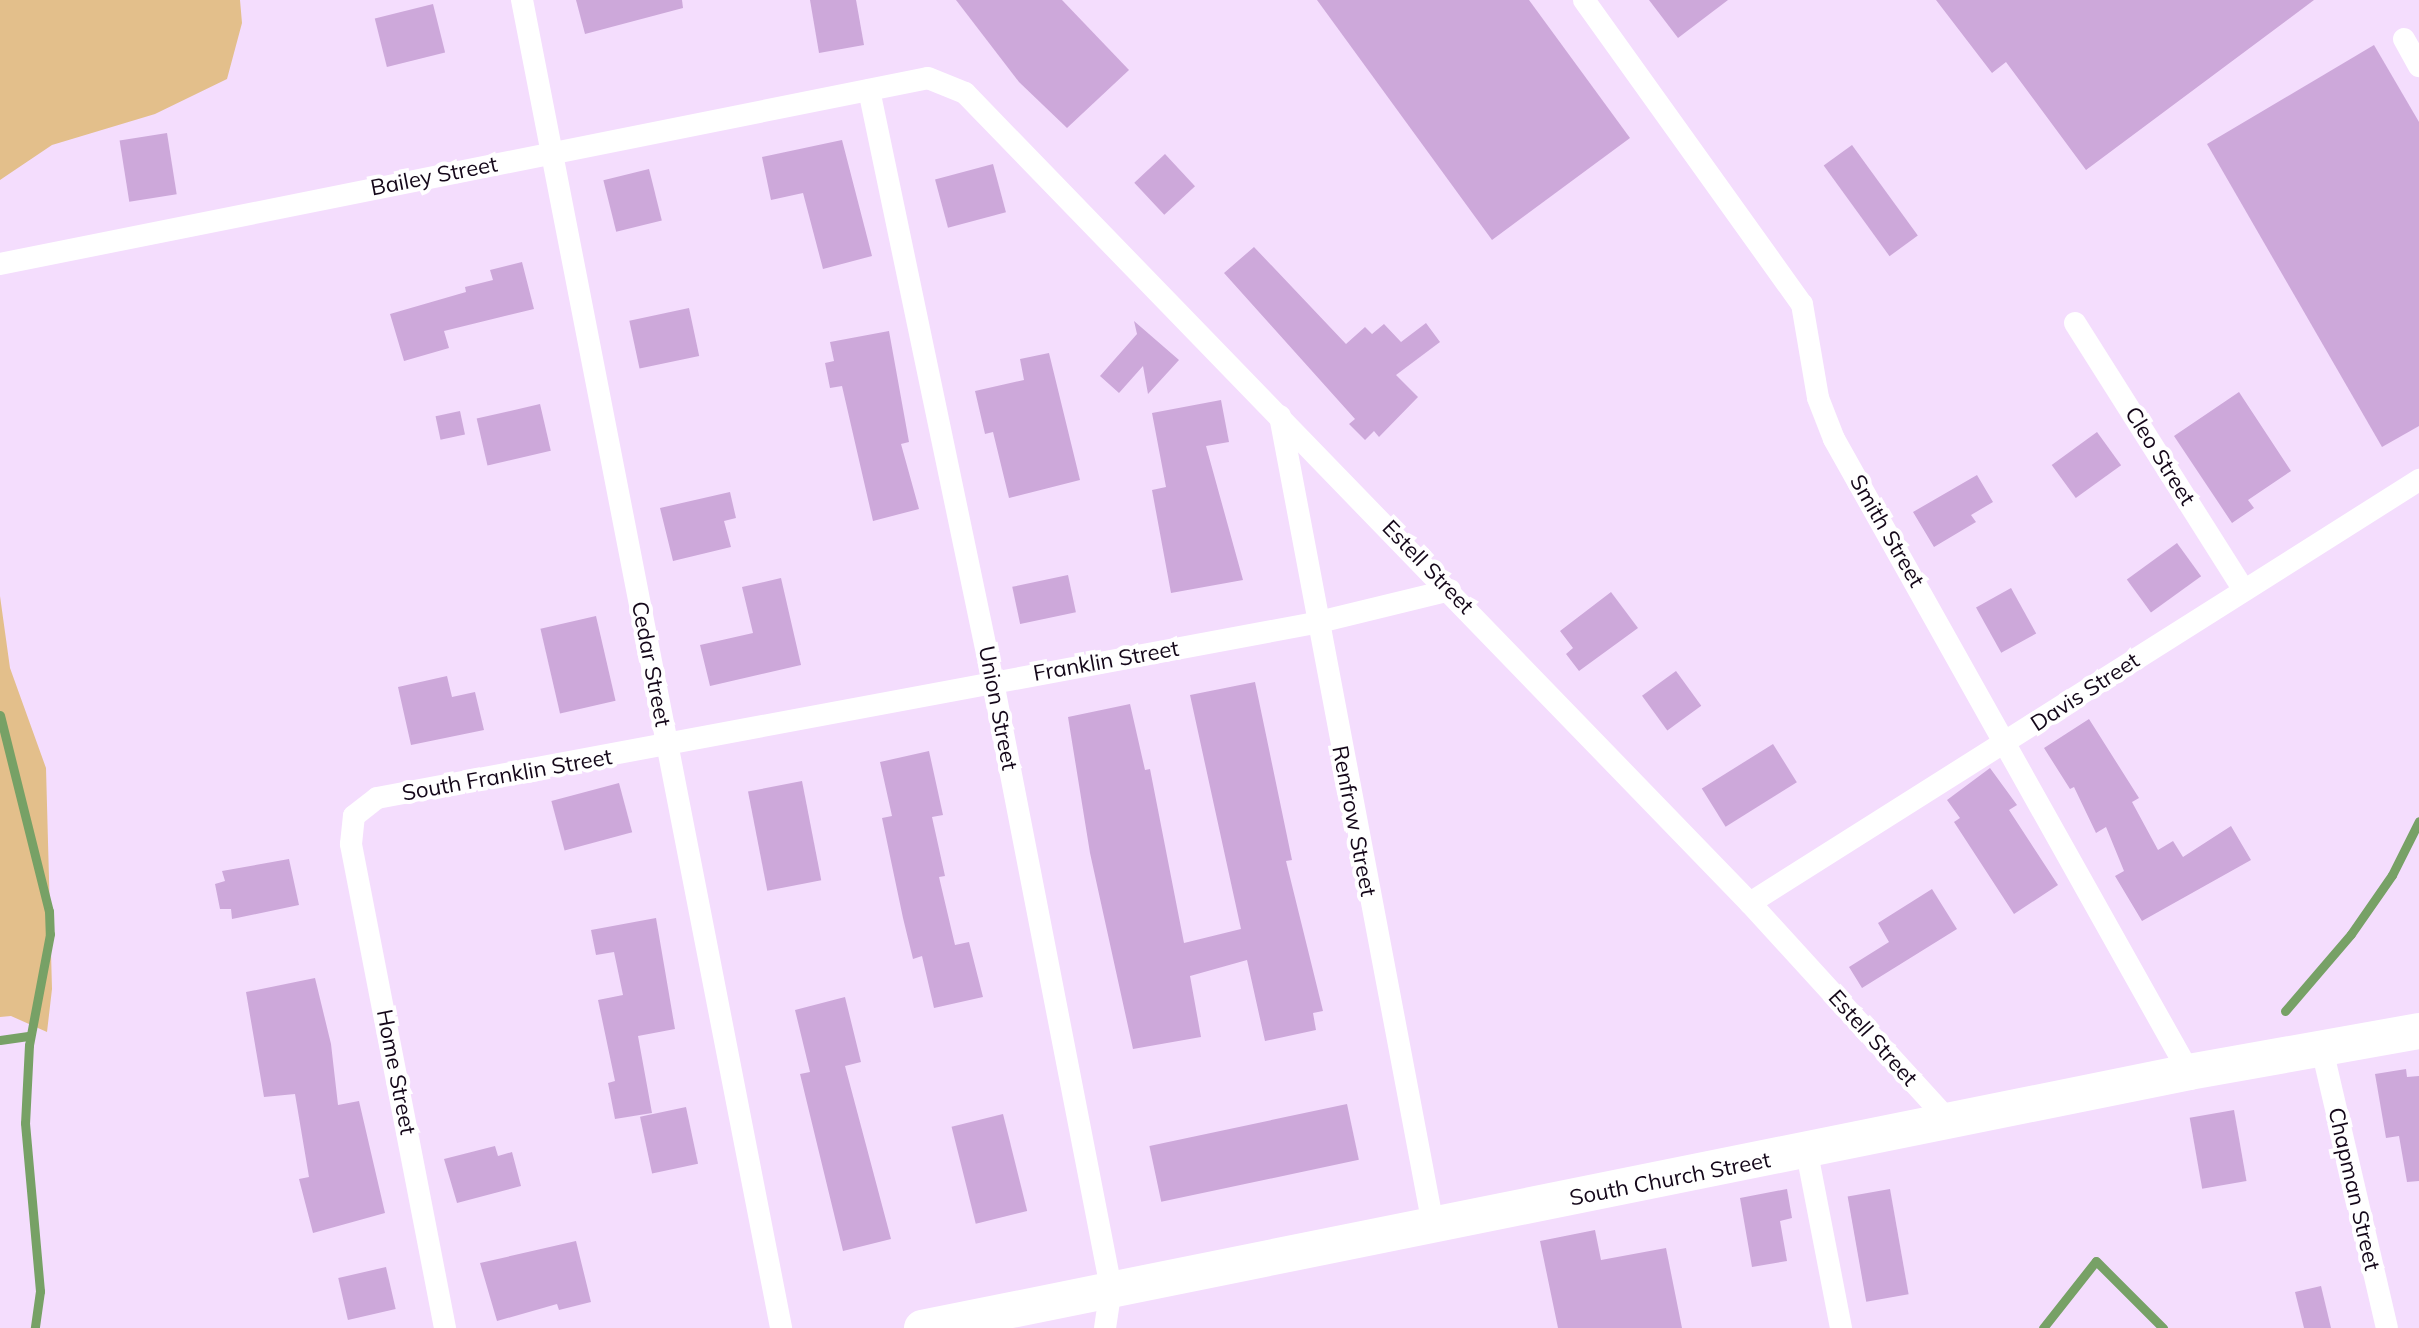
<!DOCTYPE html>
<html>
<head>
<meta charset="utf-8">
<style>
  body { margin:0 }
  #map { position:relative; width:2419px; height:1328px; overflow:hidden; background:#f4ddfd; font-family:Mulish,sans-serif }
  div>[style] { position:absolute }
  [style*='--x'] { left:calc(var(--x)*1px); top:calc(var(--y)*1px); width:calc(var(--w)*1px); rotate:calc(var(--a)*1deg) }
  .green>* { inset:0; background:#e3bf8b }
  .stream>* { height:9px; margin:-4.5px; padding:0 4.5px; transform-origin:4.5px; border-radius:4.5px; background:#77a166 }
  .building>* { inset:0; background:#cda8da; transform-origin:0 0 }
  .street>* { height:22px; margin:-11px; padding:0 11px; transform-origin:11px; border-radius:11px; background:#fff }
  .primary>* { height:36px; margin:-18px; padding:0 18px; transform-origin:18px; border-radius:18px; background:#fff }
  span { translate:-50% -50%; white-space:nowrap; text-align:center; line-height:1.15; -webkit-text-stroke:8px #fff; paint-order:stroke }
  .street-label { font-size:22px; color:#140719 }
</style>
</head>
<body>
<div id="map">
  <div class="green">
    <i style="clip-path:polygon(0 0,240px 0,242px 23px,227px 79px,155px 114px,52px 145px,0 180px)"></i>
    <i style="clip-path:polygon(0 596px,10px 668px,46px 768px,52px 989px,47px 1032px,11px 1016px,0 1017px)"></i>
  </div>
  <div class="stream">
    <i style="--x:0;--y:715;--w:202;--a:76"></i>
    <i style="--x:49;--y:911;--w:23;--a:88"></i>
    <i style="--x:50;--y:934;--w:113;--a:100.7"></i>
    <i style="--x:29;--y:1045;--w:78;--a:92.9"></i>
    <i style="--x:25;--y:1123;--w:169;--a:84.9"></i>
    <i style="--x:40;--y:1291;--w:37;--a:98"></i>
    <i style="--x:2285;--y:1011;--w:101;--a:-49.4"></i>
    <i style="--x:2351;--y:934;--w:72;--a:-55.2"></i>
    <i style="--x:2392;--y:875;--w:60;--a:-63.4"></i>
    <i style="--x:0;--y:1040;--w:30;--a:-8"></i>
    <i style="--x:2043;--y:1328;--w:85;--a:-51.7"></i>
    <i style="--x:2096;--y:1261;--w:95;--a:45"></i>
  </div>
  <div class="building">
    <i style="clip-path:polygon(576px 0,682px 0,683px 8px,585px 34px)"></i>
    <i style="clip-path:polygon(810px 0,856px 0,864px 45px,819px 53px)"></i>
    <i style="clip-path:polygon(956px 0,1062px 0,1129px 70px,1067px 128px,1019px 82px)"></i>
    <i style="clip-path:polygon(1317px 0,1529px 0,1630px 138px,1492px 240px)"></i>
    <i style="clip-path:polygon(1649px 0,1728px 0,1678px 38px)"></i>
    <i style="clip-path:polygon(1936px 0,2314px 0,2086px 170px,2006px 62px,1992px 73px)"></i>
    <i style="left:433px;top:4px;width:50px;height:60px;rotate:76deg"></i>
    <i style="clip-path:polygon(2374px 45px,2419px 122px,2419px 426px,2382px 447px,2207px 144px)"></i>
    <i style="left:167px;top:133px;width:62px;height:48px;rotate:81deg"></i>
    <i style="clip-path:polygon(842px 140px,872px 256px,823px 269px,803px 193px,771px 200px,762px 157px)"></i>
    <i style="left:1852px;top:145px;width:112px;height:35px;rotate:54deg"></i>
    <i style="left:1165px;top:154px;width:44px;height:42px;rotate:47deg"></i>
    <i style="left:993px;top:164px;width:50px;height:60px;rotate:75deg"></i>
    <i style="left:649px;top:169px;width:53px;height:47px;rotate:76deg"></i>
    <i style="clip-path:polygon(1254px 247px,1346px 344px,1365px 327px,1372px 334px,1384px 324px,1401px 342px,1426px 323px,1440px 342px,1396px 375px,1418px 397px,1379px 437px,1374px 431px,1365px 440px,1349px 424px,1355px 419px,1224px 273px)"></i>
    <i style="clip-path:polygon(522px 262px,534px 309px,444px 331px,449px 348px,404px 361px,390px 314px,466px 292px,465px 287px,493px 280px,490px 270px)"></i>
    <i style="left:689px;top:308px;width:49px;height:61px;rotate:78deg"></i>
    <i style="clip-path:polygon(1134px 321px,1179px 360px,1148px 394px,1143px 366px,1119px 393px,1100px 376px,1137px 334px)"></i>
    <i style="clip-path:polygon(889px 331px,909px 442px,901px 444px,919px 509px,873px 521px,842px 386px,830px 388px,825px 363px,834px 361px,830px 342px)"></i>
    <i style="clip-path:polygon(1049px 353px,1080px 480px,1009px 498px,993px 432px,985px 434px,975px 391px,1024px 380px,1020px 359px)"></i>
    <i style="clip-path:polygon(2239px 392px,2291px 471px,2248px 500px,2254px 508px,2232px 523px,2174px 436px)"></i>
    <i style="clip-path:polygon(1221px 400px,1229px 442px,1206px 446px,1243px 580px,1171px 593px,1152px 490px,1166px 487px,1152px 413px)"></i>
    <i style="left:540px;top:404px;width:48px;height:65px;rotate:77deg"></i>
    <i style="left:460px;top:411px;width:24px;height:25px;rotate:78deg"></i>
    <i style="left:2097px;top:432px;width:41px;height:56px;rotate:54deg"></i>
    <i style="clip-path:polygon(1977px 475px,1993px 502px,1971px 515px,1976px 522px,1934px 547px,1913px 512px)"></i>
    <i style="clip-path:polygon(730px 492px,736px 518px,724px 521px,731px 547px,673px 561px,660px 508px)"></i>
    <i style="left:2177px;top:543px;width:41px;height:62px;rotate:54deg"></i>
    <i style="left:1068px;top:575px;width:38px;height:57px;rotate:78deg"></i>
    <i style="clip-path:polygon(781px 578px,801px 665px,710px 686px,700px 645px,753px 633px,742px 587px)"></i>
    <i style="left:2011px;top:588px;width:52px;height:40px;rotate:61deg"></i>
    <i style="clip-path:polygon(1611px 592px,1638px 628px,1579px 671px,1566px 654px,1573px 648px,1560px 631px)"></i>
    <i style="left:596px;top:616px;width:87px;height:57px;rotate:77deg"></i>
    <i style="left:1676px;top:671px;width:43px;height:42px;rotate:54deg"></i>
    <i style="clip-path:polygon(447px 676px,452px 697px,475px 692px,484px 730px,411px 745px,398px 687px)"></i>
    <i style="clip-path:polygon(1255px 682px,1292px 860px,1286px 861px,1323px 1011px,1313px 1013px,1316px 1030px,1265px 1041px,1247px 960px,1190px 976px,1201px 1037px,1133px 1049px,1090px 853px,1068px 717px,1130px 704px,1145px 770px,1150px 769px,1184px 943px,1241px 929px,1190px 695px)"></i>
    <i style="clip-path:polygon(2089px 719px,2139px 798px,2132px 802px,2158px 850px,2173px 841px,2183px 857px,2231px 826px,2251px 860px,2142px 921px,2115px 876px,2124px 871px,2106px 827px,2096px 833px,2074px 787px,2070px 789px,2044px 748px)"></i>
    <i style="left:1773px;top:744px;width:45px;height:84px;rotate:58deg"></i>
    <i style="clip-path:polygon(929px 751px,943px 815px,932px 817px,945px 876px,939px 877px,955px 945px,969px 942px,983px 997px,934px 1008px,922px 956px,913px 959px,903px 918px,882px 818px,892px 816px,880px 762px)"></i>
    <i style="clip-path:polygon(1990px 768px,2017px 805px,2009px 810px,2058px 885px,2014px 914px,1954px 822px,1960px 818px,1947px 800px)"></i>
    <i style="left:802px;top:781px;width:101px;height:55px;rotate:79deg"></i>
    <i style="left:619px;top:783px;width:51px;height:70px;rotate:75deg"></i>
    <i style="clip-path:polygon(289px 859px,299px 905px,232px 919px,231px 909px,220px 909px,215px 884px,225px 881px,222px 871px)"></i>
    <i style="clip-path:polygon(1932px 889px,1957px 929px,1862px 988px,1849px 967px,1889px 942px,1878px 923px)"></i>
    <i style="clip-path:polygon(656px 918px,675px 1029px,638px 1036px,652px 1113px,615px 1119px,608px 1083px,615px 1081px,598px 1000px,623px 995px,614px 952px,596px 955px,591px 930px)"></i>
    <i style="clip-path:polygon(315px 978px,331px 1044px,338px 1105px,359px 1101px,385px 1213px,313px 1233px,299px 1179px,309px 1177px,295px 1094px,264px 1097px,246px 992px)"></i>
    <i style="clip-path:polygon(845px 997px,861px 1062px,845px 1066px,891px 1239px,843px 1251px,800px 1074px,810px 1072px,795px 1010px)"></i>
    <i style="clip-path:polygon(2406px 1069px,2407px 1077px,2419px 1076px,2419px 1181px,2407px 1182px,2399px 1136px,2386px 1138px,2375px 1074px)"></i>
    <i style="left:1347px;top:1104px;width:57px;height:202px;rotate:78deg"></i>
    <i style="left:686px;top:1107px;width:58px;height:47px;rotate:78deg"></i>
    <i style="left:2234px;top:1110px;width:72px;height:45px;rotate:80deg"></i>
    <i style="left:1003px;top:1114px;width:100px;height:53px;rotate:76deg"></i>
    <i style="clip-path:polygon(495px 1146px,498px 1156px,512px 1152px,521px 1186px,457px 1203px,444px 1159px)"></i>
    <i style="clip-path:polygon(1787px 1189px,1792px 1218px,1780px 1221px,1787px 1261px,1752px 1267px,1740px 1198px)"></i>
    <i style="left:1890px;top:1189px;width:107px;height:43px;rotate:80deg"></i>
    <i style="clip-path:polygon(1595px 1230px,1601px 1260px,1666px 1248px,1682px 1328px,1558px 1328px,1540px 1241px)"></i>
    <i style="clip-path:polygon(576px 1241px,591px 1302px,559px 1310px,557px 1304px,497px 1321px,480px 1263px)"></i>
    <i style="left:386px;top:1267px;width:43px;height:49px;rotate:77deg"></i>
    <i style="clip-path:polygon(2321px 1286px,2331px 1328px,2304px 1328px,2295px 1292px)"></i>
  </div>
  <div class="street">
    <i style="--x:522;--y:0;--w:1353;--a:78.96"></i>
    <i style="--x:1584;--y:0;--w:374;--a:54.4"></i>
    <i style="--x:1802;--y:304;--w:95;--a:80.3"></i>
    <i style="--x:1818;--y:398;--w:44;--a:68.7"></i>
    <i style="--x:1834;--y:439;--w:726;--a:60.72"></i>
    <i style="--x:2404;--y:39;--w:31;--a:61"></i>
    <i style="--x:869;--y:90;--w:605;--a:78.17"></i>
    <i style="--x:993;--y:682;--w:617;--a:78.98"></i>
    <i style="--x:1111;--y:1288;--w:40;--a:98.5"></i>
    <i style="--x:0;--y:264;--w:946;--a:-11.33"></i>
    <i style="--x:928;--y:78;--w:40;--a:22"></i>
    <i style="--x:965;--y:93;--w:1128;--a:45.9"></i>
    <i style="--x:1750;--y:903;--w:298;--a:47.6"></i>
    <i style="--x:2075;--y:323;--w:316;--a:57.7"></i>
    <i style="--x:1280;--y:416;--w:823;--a:79.29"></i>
    <i style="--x:1750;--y:903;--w:792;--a:-32.3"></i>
    <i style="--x:2322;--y:1049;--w:286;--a:76.9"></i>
    <i style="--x:1807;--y:1153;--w:178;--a:79"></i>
    <i style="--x:445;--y:1328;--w:493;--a:-101"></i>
    <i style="--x:351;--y:844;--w:28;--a:-84"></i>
    <i style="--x:354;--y:816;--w:29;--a:-38"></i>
    <i style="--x:377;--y:798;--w:954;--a:-10.57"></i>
    <i style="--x:1315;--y:623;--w:139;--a:-13.7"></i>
  </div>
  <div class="primary">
    <i style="--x:922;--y:1328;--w:1293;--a:-11.42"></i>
    <i style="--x:2189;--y:1072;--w:234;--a:-10.1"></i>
  </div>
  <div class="street-label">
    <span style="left:434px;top:176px;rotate:-11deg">Bailey Street</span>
    <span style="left:2160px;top:456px;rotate:58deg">Cleo Street</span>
    <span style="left:1887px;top:531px;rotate:60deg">Smith Street</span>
    <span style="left:1428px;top:567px;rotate:46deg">Estell Street</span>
    <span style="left:1106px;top:661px;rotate:-10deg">Franklin Street</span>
    <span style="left:651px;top:664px;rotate:79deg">Cedar Street</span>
    <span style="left:2085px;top:692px;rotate:-33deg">Davis Street</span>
    <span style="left:998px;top:708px;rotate:79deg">Union Street</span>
    <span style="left:507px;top:775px;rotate:-10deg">South Franklin Street</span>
    <span style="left:1354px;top:821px;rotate:79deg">Renfrow Street</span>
    <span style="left:1873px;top:1038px;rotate:48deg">Estell Street</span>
    <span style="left:396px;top:1072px;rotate:79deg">Home Street</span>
    <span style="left:1670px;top:1179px;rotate:-11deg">South Church Street</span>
    <span style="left:2354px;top:1189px;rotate:77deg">Chapman Street</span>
  </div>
</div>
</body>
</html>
